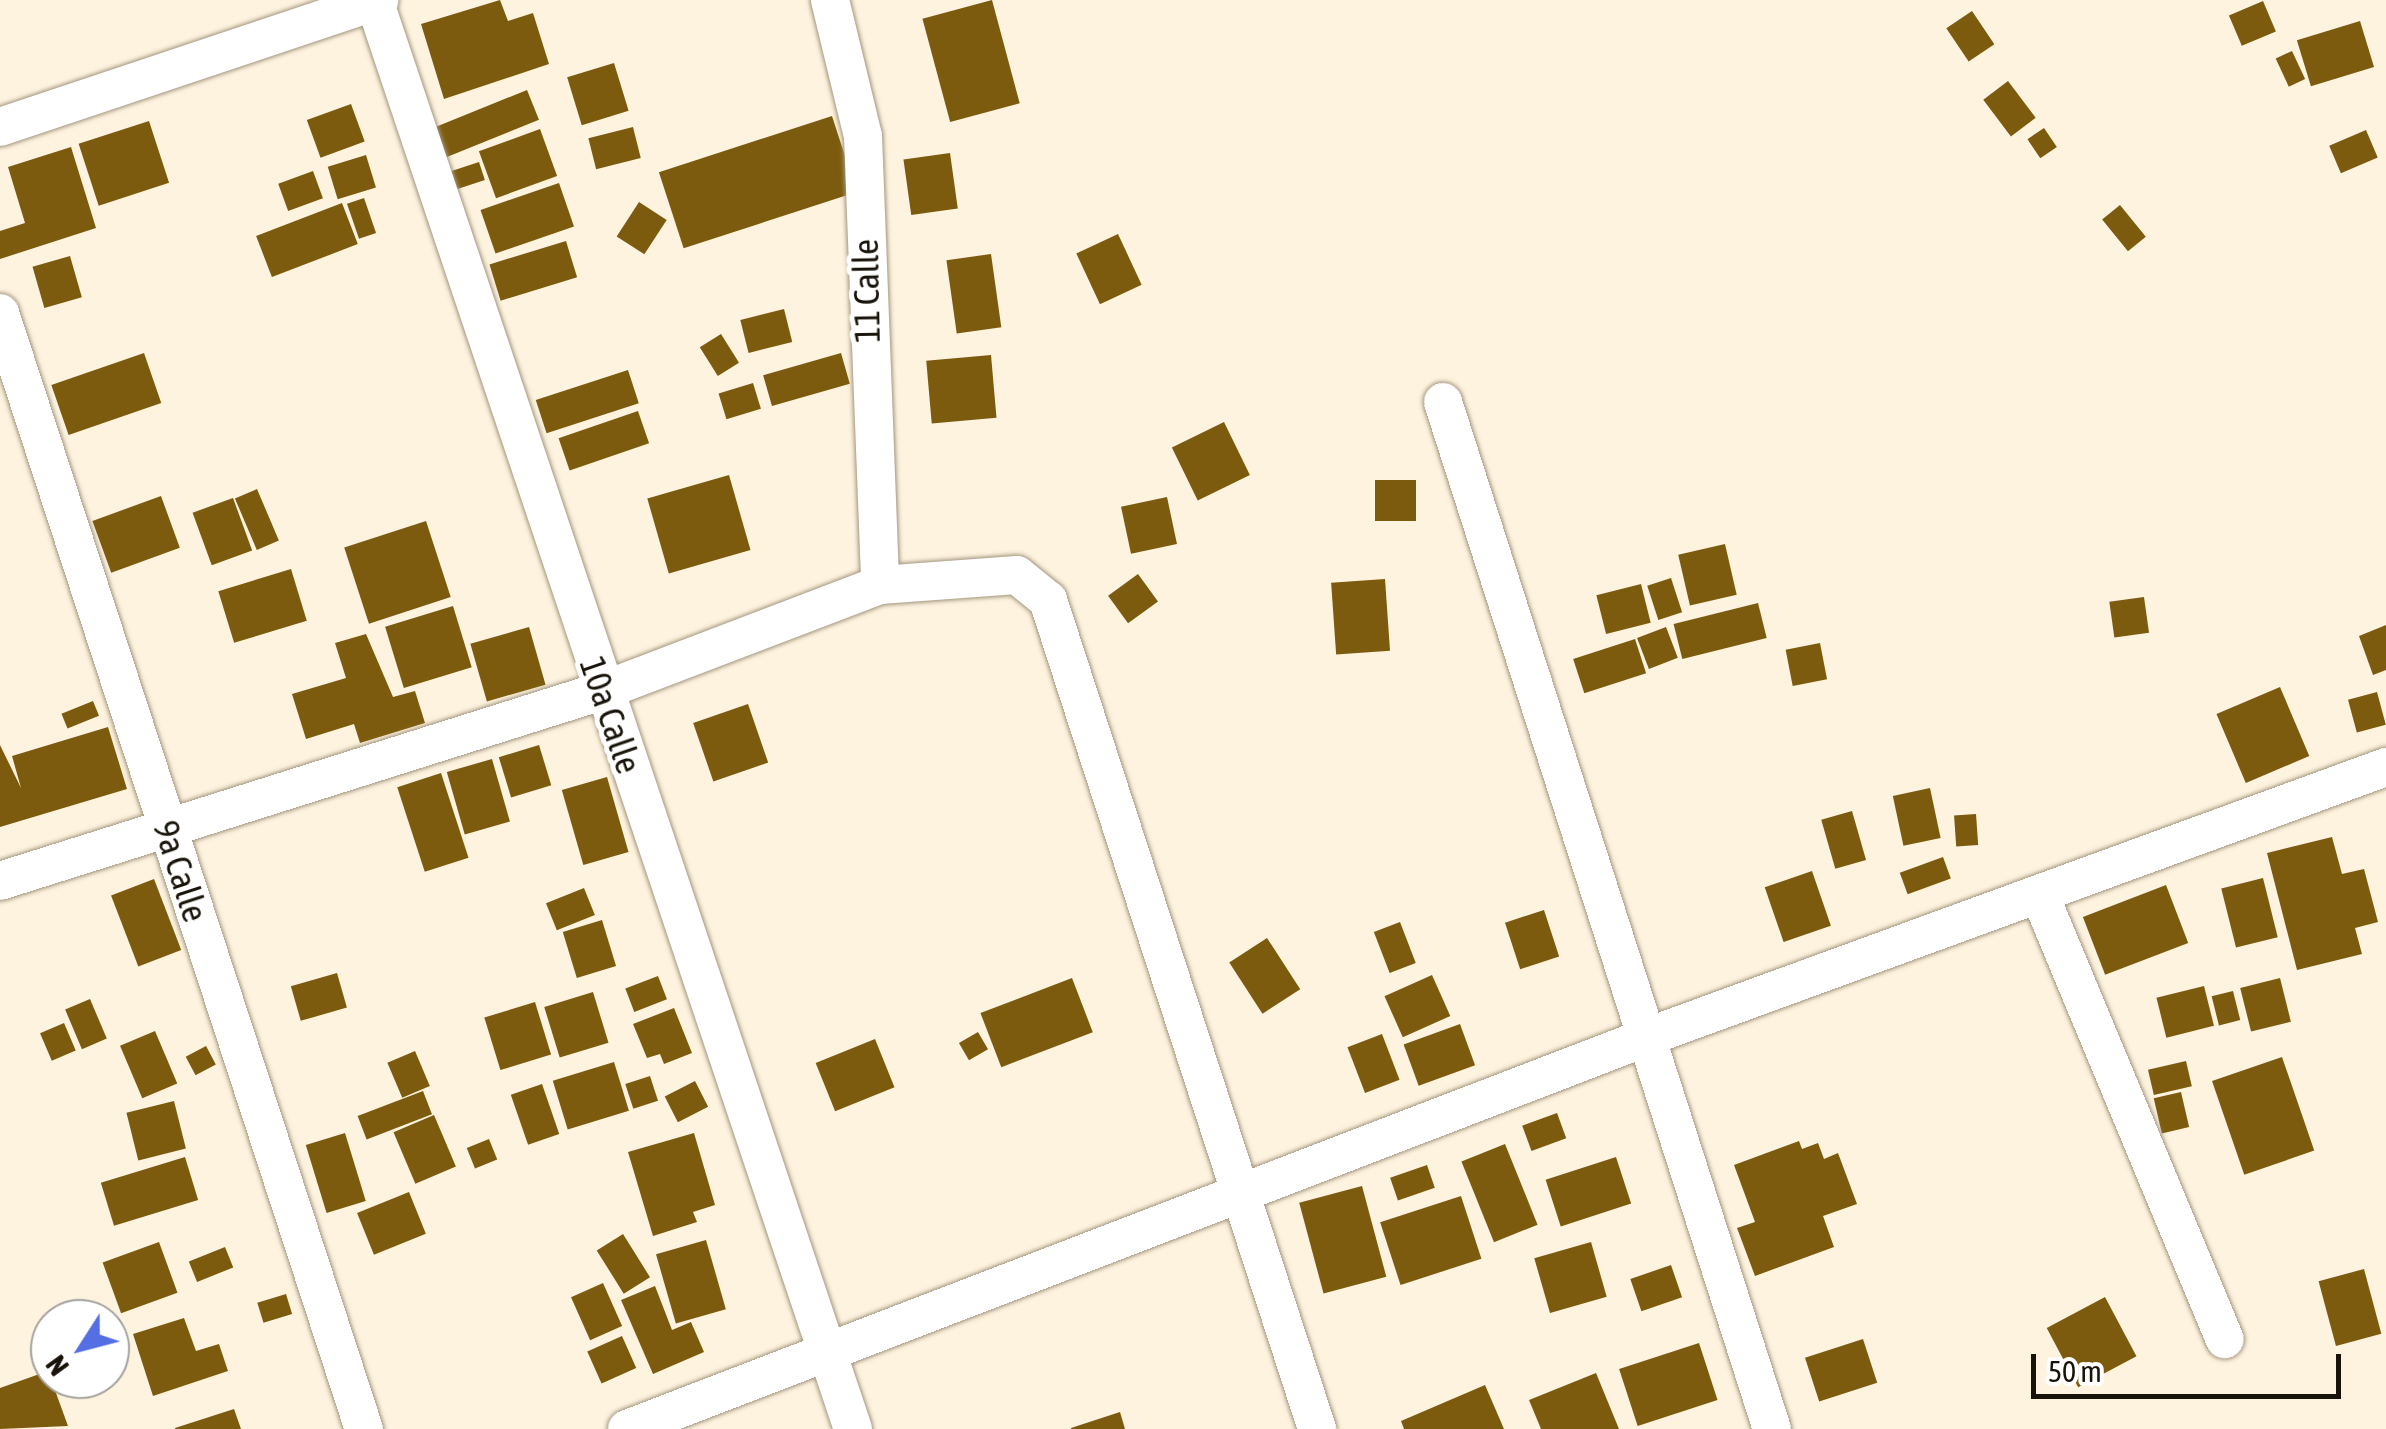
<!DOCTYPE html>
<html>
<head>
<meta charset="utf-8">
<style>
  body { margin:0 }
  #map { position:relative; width:2386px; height:1429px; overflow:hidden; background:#fef3df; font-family:"Asap Condensed",sans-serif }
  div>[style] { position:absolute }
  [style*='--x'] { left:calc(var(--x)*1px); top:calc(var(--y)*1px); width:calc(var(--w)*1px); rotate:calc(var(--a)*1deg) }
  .building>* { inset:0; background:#7d5b0e; transform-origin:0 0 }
  .roads { filter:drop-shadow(0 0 2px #a3967f) drop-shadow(0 0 2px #a3967f) }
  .minor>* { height:38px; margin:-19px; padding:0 19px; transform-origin:19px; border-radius:19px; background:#fff }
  span { translate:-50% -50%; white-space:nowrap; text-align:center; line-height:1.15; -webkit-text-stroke:10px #fff; paint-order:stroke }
  .street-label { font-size:35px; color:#18130a }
  .north { position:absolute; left:30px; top:1299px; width:100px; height:100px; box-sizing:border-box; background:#fff; border:2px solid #a3a19d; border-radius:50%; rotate:234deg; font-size:28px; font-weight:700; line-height:40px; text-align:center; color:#18130a }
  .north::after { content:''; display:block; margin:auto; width:35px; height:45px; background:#546ee3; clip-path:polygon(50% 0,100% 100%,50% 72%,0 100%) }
  .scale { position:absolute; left:2031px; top:1354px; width:310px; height:45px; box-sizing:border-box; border:5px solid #18130a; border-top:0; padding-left:12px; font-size:30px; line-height:35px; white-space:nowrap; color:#18130a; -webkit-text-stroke:8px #fff; paint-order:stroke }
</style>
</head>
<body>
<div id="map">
  <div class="building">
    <i style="clip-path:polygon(500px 0,508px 21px,533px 13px,549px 64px,444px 99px,421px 24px)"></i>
    <i style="left:992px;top:0;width:107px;height:72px;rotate:75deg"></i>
    <i style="left:2263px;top:1px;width:33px;height:37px;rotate:67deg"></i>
    <i style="left:1972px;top:11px;width:40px;height:31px;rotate:56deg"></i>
    <i style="left:2360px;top:21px;width:48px;height:66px;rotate:73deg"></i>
    <i style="left:2292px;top:51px;width:31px;height:18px;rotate:65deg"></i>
    <i style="left:614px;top:63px;width:50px;height:49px;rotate:73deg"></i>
    <i style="left:2008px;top:81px;width:46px;height:31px;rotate:53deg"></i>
    <i style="left:527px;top:90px;width:32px;height:100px;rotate:68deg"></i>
    <i style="left:351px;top:104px;width:40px;height:47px;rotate:70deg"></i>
    <i style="left:832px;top:116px;width:80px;height:182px;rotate:72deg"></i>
    <i style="left:149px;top:121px;width:65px;height:74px;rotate:72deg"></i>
    <i style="left:633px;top:127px;width:32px;height:46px;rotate:76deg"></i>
    <i style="left:2044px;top:128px;width:23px;height:20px;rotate:56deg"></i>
    <i style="left:540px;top:129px;width:50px;height:65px;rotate:70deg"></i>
    <i style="left:2366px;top:130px;width:30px;height:40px;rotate:67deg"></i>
    <i style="clip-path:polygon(71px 147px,96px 228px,0 259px,0 231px,25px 223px,8px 167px)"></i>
    <i style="left:950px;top:153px;width:56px;height:47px;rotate:82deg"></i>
    <i style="left:366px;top:155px;width:34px;height:40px;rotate:73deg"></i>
    <i style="left:479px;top:162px;width:19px;height:32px;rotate:72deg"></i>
    <i style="left:313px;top:171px;width:29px;height:37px;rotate:70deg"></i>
    <i style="left:559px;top:183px;width:46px;height:83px;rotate:71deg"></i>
    <i style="left:364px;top:198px;width:37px;height:18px;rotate:71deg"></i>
    <i style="left:639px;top:202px;width:33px;height:41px;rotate:33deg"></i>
    <i style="left:342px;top:203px;width:44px;height:92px;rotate:69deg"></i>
    <i style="left:2120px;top:205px;width:41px;height:23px;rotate:51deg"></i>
    <i style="left:1118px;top:234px;width:56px;height:46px;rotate:65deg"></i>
    <i style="left:566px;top:241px;width:38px;height:80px;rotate:73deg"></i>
    <i style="left:991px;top:254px;width:74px;height:45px;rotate:82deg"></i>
    <i style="left:70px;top:256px;width:43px;height:39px;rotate:74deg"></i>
    <i style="left:784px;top:309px;width:34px;height:45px;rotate:76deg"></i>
    <i style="left:721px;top:334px;width:34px;height:25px;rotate:58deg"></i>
    <i style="left:144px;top:353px;width:53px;height:98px;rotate:71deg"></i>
    <i style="left:841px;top:353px;width:32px;height:81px;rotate:74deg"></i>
    <i style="left:991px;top:355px;width:63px;height:65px;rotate:85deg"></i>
    <i style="left:628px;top:370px;width:35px;height:97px;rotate:72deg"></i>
    <i style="left:753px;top:383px;width:27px;height:36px;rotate:73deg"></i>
    <i style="left:638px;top:411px;width:34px;height:84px;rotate:71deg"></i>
    <i style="left:1224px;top:422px;width:59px;height:58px;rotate:64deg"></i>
    <i style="left:729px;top:475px;width:78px;height:85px;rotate:74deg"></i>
    <i style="left:1375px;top:480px;width:41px;height:41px"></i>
    <i style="left:257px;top:489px;width:56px;height:24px;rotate:67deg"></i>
    <i style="left:161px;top:496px;width:55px;height:73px;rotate:70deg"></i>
    <i style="left:1167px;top:497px;width:48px;height:47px;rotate:78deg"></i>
    <i style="left:233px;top:498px;width:56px;height:43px;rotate:70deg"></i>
    <i style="left:426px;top:521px;width:80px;height:86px;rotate:72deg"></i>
    <i style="left:1725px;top:544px;width:52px;height:48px;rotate:77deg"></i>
    <i style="left:291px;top:569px;width:54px;height:76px;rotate:73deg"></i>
    <i style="left:1138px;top:574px;width:34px;height:37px;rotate:54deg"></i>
    <i style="left:1671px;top:578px;width:36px;height:25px;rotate:72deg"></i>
    <i style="left:1385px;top:579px;width:72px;height:54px;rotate:86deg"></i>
    <i style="left:1641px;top:584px;width:40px;height:46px;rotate:76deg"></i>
    <i style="left:2144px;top:597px;width:36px;height:35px;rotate:82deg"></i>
    <i style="left:1758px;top:603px;width:36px;height:87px;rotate:76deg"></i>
    <i style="left:453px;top:606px;width:64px;height:71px;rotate:73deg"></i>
    <i style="clip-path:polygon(2386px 625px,2386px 670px,2373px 675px,2359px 636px)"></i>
    <i style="left:529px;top:627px;width:60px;height:61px;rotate:74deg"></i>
    <i style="left:1666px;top:627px;width:33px;height:31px;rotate:69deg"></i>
    <i style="clip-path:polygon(366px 634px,393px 697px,415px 691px,425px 723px,360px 743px,354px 724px,306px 739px,292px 694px,346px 678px,335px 643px)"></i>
    <i style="left:1635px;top:639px;width:36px;height:65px;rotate:72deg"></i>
    <i style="left:1820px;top:643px;width:37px;height:35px;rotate:79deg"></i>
    <i style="left:2280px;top:687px;width:75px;height:69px;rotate:67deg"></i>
    <i style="left:2377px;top:692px;width:34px;height:30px;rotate:75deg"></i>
    <i style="left:93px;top:701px;width:16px;height:34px;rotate:68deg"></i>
    <i style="left:748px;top:704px;width:62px;height:58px;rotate:71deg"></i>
    <i style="clip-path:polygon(108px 727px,127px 789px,0 827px,0 745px,21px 788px,12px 756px)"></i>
    <i style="left:539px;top:745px;width:42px;height:42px;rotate:73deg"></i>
    <i style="left:492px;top:759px;width:65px;height:47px;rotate:74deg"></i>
    <i style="left:441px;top:773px;width:89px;height:46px;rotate:72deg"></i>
    <i style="left:607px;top:777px;width:78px;height:47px;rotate:74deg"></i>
    <i style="left:1930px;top:788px;width:51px;height:38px;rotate:78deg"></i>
    <i style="left:1852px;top:811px;width:51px;height:32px;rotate:74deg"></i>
    <i style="left:1976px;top:814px;width:31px;height:22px;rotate:86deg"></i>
    <i style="clip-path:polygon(2332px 837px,2342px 874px,2364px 869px,2378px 922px,2355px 928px,2362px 954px,2297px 970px,2267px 853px)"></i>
    <i style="left:1943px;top:857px;width:23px;height:46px;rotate:70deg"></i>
    <i style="left:1812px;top:871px;width:58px;height:50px;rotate:71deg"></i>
    <i style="left:2263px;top:878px;width:61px;height:43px;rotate:76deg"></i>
    <i style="left:154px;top:879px;width:76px;height:46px;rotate:69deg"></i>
    <i style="left:2166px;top:885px;width:62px;height:89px;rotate:69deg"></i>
    <i style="left:584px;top:888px;width:29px;height:41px;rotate:68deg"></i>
    <i style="left:1544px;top:910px;width:49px;height:41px;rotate:72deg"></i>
    <i style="left:602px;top:920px;width:48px;height:41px;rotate:73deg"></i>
    <i style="left:1400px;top:922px;width:44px;height:28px;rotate:69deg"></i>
    <i style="left:1267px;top:938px;width:61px;height:45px;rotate:57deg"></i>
    <i style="left:337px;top:973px;width:36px;height:48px;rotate:74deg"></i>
    <i style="left:1432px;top:975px;width:45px;height:52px;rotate:66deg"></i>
    <i style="left:658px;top:976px;width:25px;height:35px;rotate:69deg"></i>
    <i style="left:1072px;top:978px;width:58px;height:98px;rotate:69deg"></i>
    <i style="left:2280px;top:978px;width:45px;height:41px;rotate:76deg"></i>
    <i style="left:2204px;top:986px;width:41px;height:49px;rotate:76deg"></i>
    <i style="left:2233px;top:991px;width:30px;height:22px;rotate:76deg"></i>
    <i style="left:593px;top:992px;width:53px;height:51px;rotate:73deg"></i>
    <i style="left:90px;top:999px;width:43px;height:27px;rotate:67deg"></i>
    <i style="left:535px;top:1002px;width:55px;height:53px;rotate:73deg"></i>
    <i style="clip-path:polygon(674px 1008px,692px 1053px,664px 1064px,660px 1054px,647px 1058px,633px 1024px)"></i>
    <i style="left:64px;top:1023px;width:30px;height:26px;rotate:67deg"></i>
    <i style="left:1460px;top:1024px;width:44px;height:60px;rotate:70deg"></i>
    <i style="left:155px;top:1031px;width:57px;height:38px;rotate:67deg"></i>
    <i style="left:978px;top:1032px;width:20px;height:22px;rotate:60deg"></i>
    <i style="left:1382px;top:1034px;width:49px;height:37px;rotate:69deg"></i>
    <i style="left:875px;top:1039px;width:52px;height:64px;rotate:68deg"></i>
    <i style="left:206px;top:1046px;width:21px;height:23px;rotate:62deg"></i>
    <i style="left:415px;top:1051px;width:38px;height:30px;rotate:67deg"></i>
    <i style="left:2282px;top:1057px;width:99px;height:74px;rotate:71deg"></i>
    <i style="left:2186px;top:1061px;width:26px;height:39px;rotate:77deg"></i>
    <i style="left:614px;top:1062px;width:51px;height:64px;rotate:73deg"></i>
    <i style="left:650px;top:1076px;width:26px;height:26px;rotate:72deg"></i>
    <i style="left:695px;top:1081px;width:29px;height:34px;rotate:63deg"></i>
    <i style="left:542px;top:1084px;width:53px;height:33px;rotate:71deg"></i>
    <i style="left:423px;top:1091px;width:25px;height:70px;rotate:69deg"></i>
    <i style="left:2181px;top:1092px;width:36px;height:28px;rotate:77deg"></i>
    <i style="left:174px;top:1101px;width:49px;height:49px;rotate:76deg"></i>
    <i style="left:1557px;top:1113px;width:27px;height:37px;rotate:70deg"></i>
    <i style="left:434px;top:1115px;width:56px;height:44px;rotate:67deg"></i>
    <i style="left:345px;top:1133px;width:71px;height:41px;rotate:73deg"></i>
    <i style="clip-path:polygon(694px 1133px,715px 1205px,693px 1212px,697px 1222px,653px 1236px,628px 1152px)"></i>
    <i style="left:489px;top:1139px;width:22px;height:24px;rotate:68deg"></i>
    <i style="clip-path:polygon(1799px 1141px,1802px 1149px,1818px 1143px,1824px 1159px,1838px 1153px,1857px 1204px,1823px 1216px,1834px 1247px,1755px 1276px,1737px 1228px,1755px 1222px,1734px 1165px)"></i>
    <i style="left:1505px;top:1144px;width:87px;height:47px;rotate:68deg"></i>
    <i style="left:185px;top:1157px;width:45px;height:88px;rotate:73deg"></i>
    <i style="left:1616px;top:1157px;width:49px;height:74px;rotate:72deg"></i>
    <i style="left:1427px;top:1165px;width:24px;height:39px;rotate:71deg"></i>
    <i style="left:1362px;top:1186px;width:94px;height:65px;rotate:75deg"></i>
    <i style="left:409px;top:1192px;width:45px;height:56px;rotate:68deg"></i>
    <i style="left:1461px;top:1196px;width:66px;height:85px;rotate:72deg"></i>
    <i style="left:623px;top:1234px;width:51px;height:31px;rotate:58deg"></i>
    <i style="left:706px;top:1240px;width:72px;height:52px;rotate:74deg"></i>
    <i style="left:159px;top:1242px;width:54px;height:60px;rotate:70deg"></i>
    <i style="left:1591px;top:1242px;width:57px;height:59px;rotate:74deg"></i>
    <i style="left:225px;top:1247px;width:22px;height:39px;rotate:68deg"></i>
    <i style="left:1671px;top:1265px;width:34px;height:43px;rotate:71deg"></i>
    <i style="left:2364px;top:1269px;width:67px;height:47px;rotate:75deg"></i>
    <i style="left:603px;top:1283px;width:47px;height:35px;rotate:66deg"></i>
    <i style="clip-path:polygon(655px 1286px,672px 1330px,691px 1322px,704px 1352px,653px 1374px,621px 1300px)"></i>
    <i style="left:286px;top:1294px;width:21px;height:30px;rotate:73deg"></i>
    <i style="left:2105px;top:1297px;width:67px;height:66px;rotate:62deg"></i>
    <i style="clip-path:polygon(184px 1318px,196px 1351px,219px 1344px,228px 1371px,153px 1396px,133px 1334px)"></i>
    <i style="left:622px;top:1336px;width:35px;height:38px;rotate:66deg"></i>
    <i style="left:1863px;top:1339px;width:46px;height:61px;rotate:72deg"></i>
    <i style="left:1699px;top:1343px;width:60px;height:84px;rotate:72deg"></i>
    <i style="clip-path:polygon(48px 1371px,68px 1426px,0 1429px,0 1388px)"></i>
    <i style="clip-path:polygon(1596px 1373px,1619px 1429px,1541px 1429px,1529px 1400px)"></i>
    <i style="clip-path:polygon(1485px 1385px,1504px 1429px,1404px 1429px,1401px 1421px)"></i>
    <i style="clip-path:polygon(234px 1409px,241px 1429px,175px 1429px,175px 1428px)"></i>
    <i style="clip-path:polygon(1120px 1412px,1125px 1429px,1071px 1429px,1071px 1428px)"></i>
  </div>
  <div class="roads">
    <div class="minor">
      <i style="--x:374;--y:0;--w:1507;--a:71.47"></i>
      <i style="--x:830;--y:0;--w:140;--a:76.4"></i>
      <i style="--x:863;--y:136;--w:449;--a:87.8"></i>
      <i style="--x:0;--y:127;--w:400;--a:-18.5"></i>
      <i style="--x:0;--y:313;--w:1174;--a:71.94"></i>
      <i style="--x:1443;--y:402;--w:1078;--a:72.24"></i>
      <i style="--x:0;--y:881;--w:631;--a:-17.52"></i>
      <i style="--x:602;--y:691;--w:298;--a:-20.9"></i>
      <i style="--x:880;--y:585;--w:137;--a:-4.2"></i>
      <i style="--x:1017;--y:575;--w:40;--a:39"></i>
      <i style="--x:1048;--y:600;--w:872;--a:72.02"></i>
      <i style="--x:2041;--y:898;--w:478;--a:67.4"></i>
      <i style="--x:627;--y:1429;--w:1093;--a:-21.02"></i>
      <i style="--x:1647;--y:1037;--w:787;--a:-20.07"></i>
    </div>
  </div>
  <div class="street-label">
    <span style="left:866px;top:291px;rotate:-91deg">11 Calle</span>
    <span style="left:611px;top:715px;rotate:71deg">10a Calle</span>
    <span style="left:181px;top:871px;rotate:72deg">9a Calle</span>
  </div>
  <div class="north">N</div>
  <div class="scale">50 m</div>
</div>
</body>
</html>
